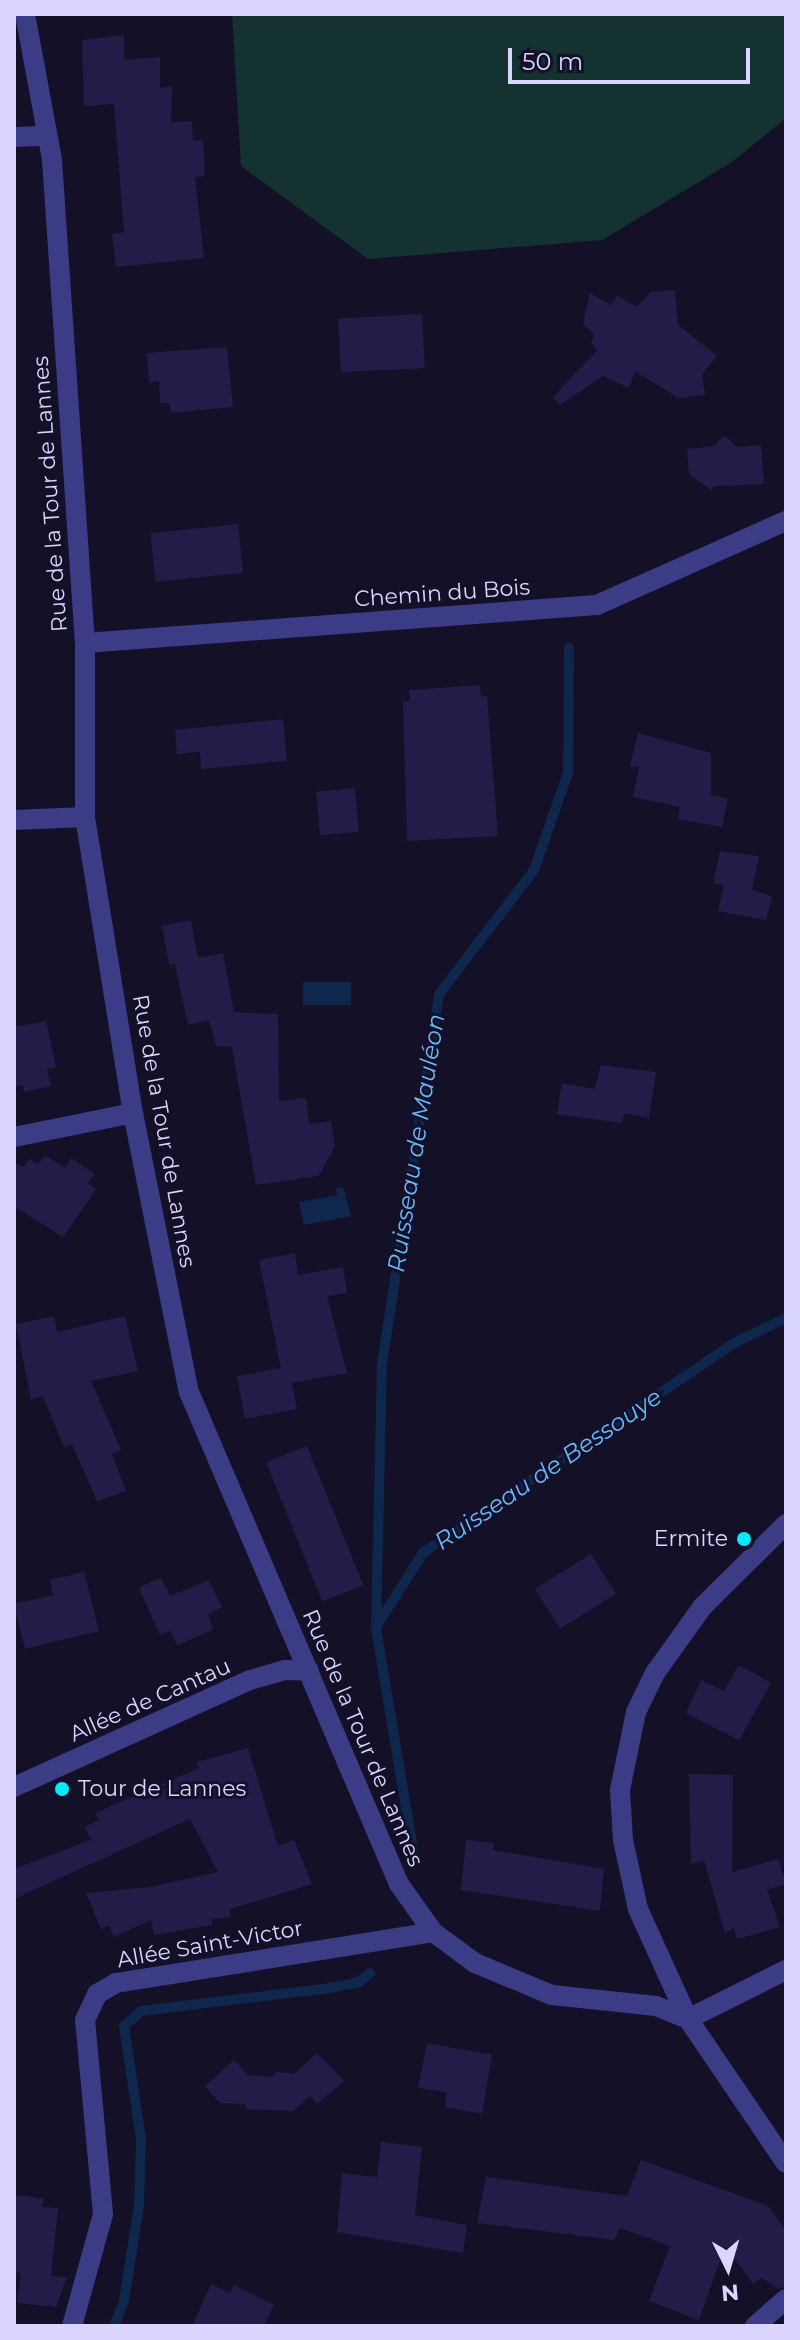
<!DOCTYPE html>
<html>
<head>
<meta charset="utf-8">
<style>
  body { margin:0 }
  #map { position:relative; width:800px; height:2340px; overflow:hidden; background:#131028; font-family:Montserrat,sans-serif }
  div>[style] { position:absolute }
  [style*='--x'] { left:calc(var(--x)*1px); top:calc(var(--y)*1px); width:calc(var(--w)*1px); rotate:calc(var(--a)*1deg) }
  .green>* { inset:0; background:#133230 }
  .water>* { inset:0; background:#0f274d; transform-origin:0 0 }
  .stream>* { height:10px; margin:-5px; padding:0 5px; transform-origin:5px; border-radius:5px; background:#0f274d }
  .building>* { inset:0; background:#241c48; transform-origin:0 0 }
  .minor>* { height:20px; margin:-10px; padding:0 10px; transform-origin:10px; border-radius:10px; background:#3c3b86 }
  .dots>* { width:22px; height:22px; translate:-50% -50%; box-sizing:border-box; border:4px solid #131028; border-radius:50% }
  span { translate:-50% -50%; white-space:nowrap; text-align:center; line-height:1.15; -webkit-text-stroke:6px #131028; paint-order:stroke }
  .street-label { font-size:22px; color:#dad6ff }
  .poi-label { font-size:22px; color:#dad6ff }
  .right { translate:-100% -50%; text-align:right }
  .left { translate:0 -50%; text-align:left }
  .water-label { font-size:24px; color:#65bafe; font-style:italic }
  .frame { position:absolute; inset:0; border:16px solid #dad6ff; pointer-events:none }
  .north { position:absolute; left:688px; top:2228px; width:80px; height:80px; -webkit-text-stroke:6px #131028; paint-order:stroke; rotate:175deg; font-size:22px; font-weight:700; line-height:32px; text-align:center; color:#dad6ff }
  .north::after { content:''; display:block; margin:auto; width:28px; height:36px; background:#dad6ff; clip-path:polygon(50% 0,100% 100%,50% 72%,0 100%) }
  .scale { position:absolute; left:508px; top:48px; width:242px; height:36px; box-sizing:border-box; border:4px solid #dad6ff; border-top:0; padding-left:10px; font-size:24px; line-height:28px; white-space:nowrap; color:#dad6ff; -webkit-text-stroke:6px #131028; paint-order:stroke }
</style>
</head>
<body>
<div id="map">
  <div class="green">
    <i style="clip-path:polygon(232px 14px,786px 14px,786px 118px,732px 162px,602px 240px,368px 259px,241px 166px)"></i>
  </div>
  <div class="water">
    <i style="left:303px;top:982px;width:48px;height:23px"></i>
    <i style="clip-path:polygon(343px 1187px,351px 1216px,304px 1225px,299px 1202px,337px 1195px,336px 1188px)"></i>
  </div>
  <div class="stream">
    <i style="--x:376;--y:1627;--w:263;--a:-88.7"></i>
    <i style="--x:382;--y:1364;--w:374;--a:-81.2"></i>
    <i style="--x:439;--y:994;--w:156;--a:-52.5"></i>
    <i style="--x:534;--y:870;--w:103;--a:-70.7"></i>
    <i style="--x:568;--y:773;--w:125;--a:-89.5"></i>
    <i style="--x:415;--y:1861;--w:237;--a:-99.5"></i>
    <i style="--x:376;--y:1627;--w:88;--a:-57.6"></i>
    <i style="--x:423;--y:1553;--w:377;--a:-34"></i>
    <i style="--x:736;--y:1342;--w:55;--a:-25.6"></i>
    <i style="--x:114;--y:2326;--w:27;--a:-68"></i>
    <i style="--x:124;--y:2301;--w:97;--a:-81.1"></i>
    <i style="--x:139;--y:2205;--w:66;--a:-88.3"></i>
    <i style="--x:141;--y:2139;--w:114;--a:-98.6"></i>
    <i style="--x:124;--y:2026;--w:23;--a:-41"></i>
    <i style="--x:141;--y:2011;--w:184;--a:-6.9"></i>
    <i style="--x:324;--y:1989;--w:36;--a:-11"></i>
    <i style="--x:359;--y:1982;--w:14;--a:-39"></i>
  </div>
  <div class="building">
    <i style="clip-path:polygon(124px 35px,124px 60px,160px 57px,160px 88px,172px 86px,171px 122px,192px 121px,193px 141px,203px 140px,205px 176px,195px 177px,204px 258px,116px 267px,112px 234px,124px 232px,114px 104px,84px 106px,82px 40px)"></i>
    <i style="clip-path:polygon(675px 290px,678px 325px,717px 356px,702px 374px,705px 395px,678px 398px,635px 371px,629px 388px,603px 376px,560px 405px,553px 397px,597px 350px,591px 343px,595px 335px,583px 324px,590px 293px,611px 305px,617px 296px,637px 307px,651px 292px)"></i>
    <i style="left:422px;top:314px;width:54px;height:84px;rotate:87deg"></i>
    <i style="clip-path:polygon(227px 347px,233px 407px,171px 413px,169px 403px,160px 403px,159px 381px,149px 383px,147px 353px)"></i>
    <i style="clip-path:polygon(725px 435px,736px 447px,761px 445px,764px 484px,715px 486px,711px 490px,689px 474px,687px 449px,714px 446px)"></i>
    <i style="left:238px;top:524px;width:49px;height:88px;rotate:84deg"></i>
    <i style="clip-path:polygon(480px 685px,481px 696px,487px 696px,498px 836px,407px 841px,403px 702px,410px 701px,409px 690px)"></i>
    <i style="clip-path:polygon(283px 719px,287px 761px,201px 769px,200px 752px,177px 754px,175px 730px)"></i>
    <i style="clip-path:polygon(638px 733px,711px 753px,711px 795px,728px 798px,722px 827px,678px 819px,680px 807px,633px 797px,639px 767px,630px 766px)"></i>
    <i style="left:355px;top:788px;width:44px;height:39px;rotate:85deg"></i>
    <i style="clip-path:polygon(720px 851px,759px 856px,752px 890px,772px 896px,766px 920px,718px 911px,724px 885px,713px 884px)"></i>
    <i style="clip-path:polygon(191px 920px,198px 958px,223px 953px,234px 1012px,278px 1014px,279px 1101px,306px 1098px,309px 1124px,331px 1121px,335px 1146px,319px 1176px,256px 1185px,232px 1047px,216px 1046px,209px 1020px,188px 1025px,175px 964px,169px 965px,162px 926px)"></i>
    <i style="clip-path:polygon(46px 1021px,56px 1067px,47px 1069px,51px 1086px,24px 1092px,23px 1085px,14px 1087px,14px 1027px)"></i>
    <i style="clip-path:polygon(601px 1065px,656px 1072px,649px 1118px,624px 1113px,622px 1123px,557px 1114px,562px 1083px,595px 1089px)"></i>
    <i style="clip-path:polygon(46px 1156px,65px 1168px,71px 1158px,95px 1174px,88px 1183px,96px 1189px,63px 1237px,14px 1206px,14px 1162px,23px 1167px,30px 1159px,38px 1164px)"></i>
    <i style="clip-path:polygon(295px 1253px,298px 1275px,343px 1267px,347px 1293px,327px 1296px,347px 1373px,292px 1383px,297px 1409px,245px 1419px,237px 1376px,281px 1368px,259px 1260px)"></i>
    <i style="clip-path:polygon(54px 1316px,57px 1332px,125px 1316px,138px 1371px,91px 1381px,121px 1450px,112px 1454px,126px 1491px,97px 1501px,72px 1444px,64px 1447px,43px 1396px,31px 1399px,16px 1324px)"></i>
    <i style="left:307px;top:1446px;width:150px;height:44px;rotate:68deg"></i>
    <i style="left:591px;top:1554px;width:47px;height:66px;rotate:58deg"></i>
    <i style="clip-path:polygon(84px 1572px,99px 1631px,25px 1649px,14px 1604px,53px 1595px,50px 1580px)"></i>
    <i style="clip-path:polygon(161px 1577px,170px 1596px,209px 1580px,222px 1607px,208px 1614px,213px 1630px,177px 1645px,170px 1631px,160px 1635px,139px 1588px)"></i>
    <i style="clip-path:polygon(739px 1665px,771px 1683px,739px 1740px,686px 1713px,701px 1680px,724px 1691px)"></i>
    <i style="clip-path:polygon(248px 1748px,278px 1846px,294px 1840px,312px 1884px,230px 1909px,230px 1917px,212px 1919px,212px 1925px,154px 1935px,151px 1920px,113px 1937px,109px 1926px,101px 1929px,86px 1893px,150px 1887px,218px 1872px,190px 1819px,14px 1899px,14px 1869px,91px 1840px,85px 1827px,99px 1820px,95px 1813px,199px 1768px,197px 1762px)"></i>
    <i style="clip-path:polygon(689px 1774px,733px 1775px,732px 1872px,778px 1859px,786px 1884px,767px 1890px,780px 1927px,737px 1939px,734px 1928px,725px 1933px,704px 1860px,691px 1864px)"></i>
    <i style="clip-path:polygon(466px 1840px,494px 1843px,493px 1850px,604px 1869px,600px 1911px,461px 1890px)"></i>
    <i style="clip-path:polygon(427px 2043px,492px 2055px,482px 2114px,445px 2107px,446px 2092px,418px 2088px)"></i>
    <i style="clip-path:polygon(317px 2053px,344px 2081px,317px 2104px,310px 2096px,293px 2111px,246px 2109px,245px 2104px,220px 2103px,205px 2086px,234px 2060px,248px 2075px,272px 2077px,276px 2072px,294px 2074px)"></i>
    <i style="clip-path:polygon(381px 2142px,422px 2147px,415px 2215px,467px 2225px,463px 2253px,337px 2232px,342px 2173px,377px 2177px)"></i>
    <i style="clip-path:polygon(641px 2160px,768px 2206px,786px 2231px,786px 2286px,778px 2289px,762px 2278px,753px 2284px,725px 2246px,699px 2320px,649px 2301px,670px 2246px,620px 2228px,614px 2240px,477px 2223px,486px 2177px,627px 2196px)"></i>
    <i style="clip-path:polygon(14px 2195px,44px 2198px,42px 2207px,58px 2208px,51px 2276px,67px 2278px,56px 2307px,17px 2303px,21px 2273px,14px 2272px)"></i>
    <i style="clip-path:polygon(211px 2284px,230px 2293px,234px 2285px,274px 2305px,264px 2326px,192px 2326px)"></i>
  </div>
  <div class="minor">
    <i style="--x:25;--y:14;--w:148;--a:79.5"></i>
    <i style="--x:52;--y:160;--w:484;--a:86.1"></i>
    <i style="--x:85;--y:643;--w:174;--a:90"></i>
    <i style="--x:85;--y:817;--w:300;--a:80.8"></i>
    <i style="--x:133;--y:1113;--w:285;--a:78.7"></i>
    <i style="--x:189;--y:1392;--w:535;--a:66.89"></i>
    <i style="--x:399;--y:1884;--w:59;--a:54.7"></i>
    <i style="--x:433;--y:1932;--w:52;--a:36.4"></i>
    <i style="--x:475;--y:1963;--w:83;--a:22.6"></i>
    <i style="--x:552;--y:1995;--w:105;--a:6"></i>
    <i style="--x:656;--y:2006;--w:35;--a:22"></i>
    <i style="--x:14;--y:137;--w:33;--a:-2"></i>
    <i style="--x:85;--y:643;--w:513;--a:-4.24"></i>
    <i style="--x:597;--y:605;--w:207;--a:-24"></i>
    <i style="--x:14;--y:820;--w:71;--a:-2.4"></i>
    <i style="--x:14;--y:1137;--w:121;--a:-11.4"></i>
    <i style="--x:786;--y:1524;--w:117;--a:135.3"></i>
    <i style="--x:703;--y:1606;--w:82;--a:125.6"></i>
    <i style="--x:655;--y:1673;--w:43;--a:116"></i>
    <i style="--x:636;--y:1712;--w:80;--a:101.6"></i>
    <i style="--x:620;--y:1790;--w:50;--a:86.6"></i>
    <i style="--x:623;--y:1840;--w:71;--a:77.7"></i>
    <i style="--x:638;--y:1909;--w:121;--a:65.6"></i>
    <i style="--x:688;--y:2019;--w:174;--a:55.8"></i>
    <i style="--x:14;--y:1787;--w:259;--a:-24.4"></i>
    <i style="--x:250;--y:1680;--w:36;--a:-16"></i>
    <i style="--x:285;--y:1670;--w:24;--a:2"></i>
    <i style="--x:688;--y:2019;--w:110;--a:-26.6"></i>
    <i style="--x:72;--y:2326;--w:116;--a:-74.5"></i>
    <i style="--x:103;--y:2214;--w:195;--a:-95.3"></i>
    <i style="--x:85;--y:2020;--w:29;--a:-65"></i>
    <i style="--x:97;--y:1994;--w:22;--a:-30"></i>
    <i style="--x:116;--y:1983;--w:321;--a:-9.1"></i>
    <i style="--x:755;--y:2326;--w:41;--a:-41.1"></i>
  </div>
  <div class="dots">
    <i style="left:744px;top:1539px;background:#04eafe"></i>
    <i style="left:62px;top:1789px;background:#04eafe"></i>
  </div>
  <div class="street-label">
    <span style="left:50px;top:494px;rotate:-94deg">Rue de la Tour de Lannes</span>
    <span style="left:442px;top:593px;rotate:-4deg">Chemin du Bois</span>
    <span style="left:164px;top:1131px;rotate:80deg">Rue de la Tour de Lannes</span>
    <span style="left:150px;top:1700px;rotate:-24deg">Allée de Cantau</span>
    <span style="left:363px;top:1738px;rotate:67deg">Rue de la Tour de Lannes</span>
    <span style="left:210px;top:1944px;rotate:-10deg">Allée Saint-Victor</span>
  </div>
  <div class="poi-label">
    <span class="right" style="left:728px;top:1539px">Ermite</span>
    <span class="left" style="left:78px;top:1789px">Tour de Lannes</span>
  </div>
  <div class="water-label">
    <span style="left:416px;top:1143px;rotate:-81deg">Ruisseau de Mauléon</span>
    <span style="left:548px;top:1469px;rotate:-34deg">Ruisseau de Bessouye</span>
  </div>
  <div class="frame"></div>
  <div class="north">N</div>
  <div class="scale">50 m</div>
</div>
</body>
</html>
